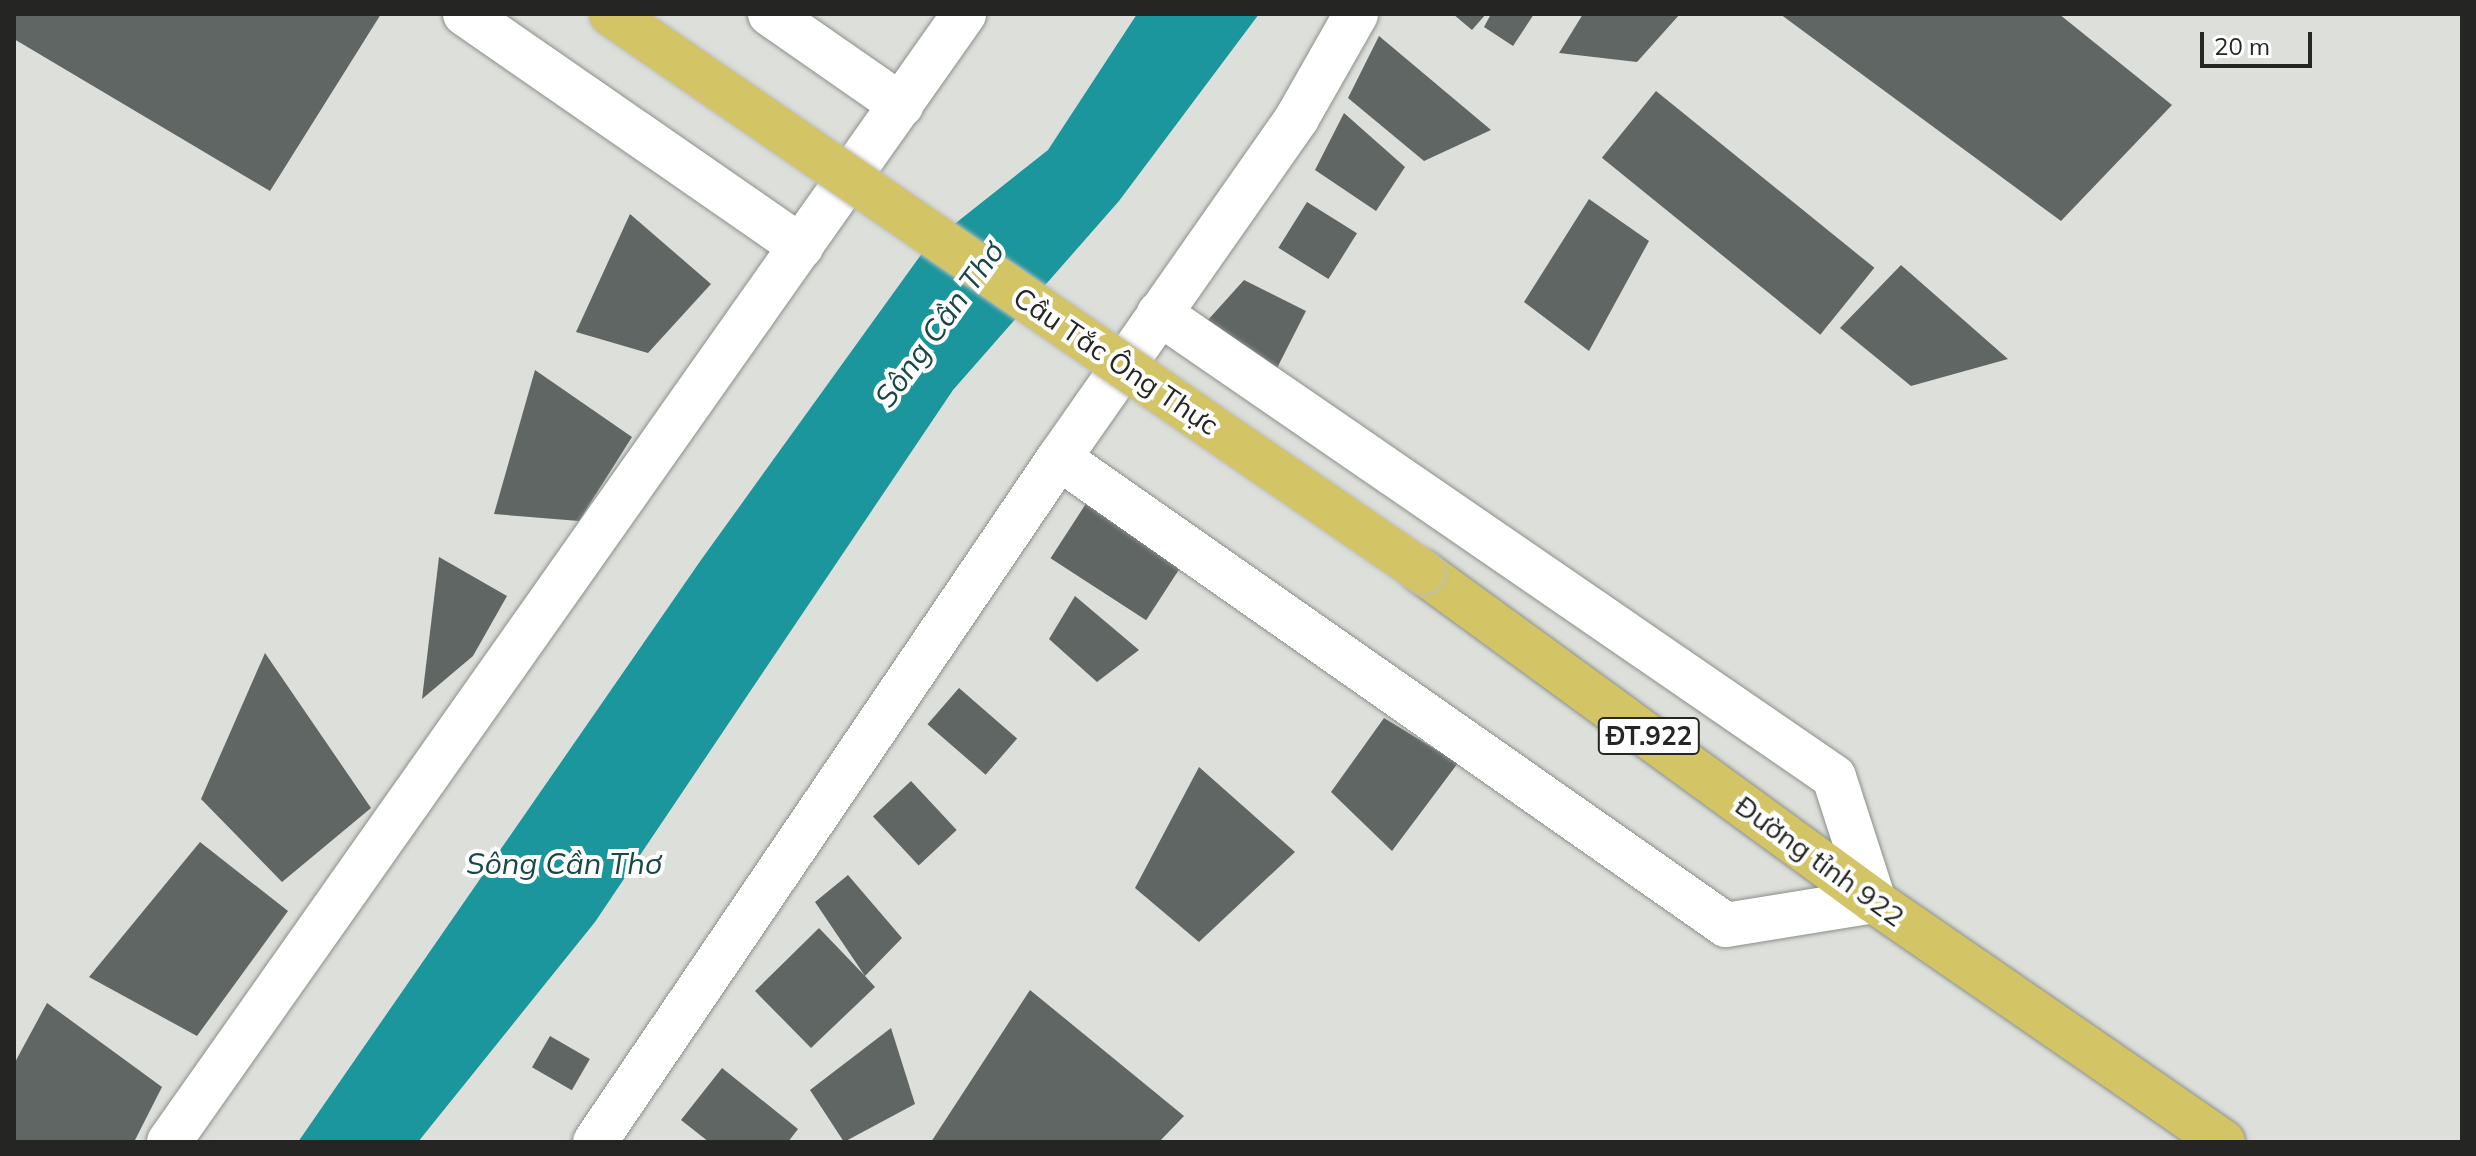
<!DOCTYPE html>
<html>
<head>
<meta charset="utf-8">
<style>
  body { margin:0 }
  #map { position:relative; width:2476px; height:1156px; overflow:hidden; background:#dde0da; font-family:Mulish,sans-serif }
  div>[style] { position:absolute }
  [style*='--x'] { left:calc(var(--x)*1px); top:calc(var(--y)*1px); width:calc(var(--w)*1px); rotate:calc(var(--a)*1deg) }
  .water>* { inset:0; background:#1b969c }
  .building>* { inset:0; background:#606663; transform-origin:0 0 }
  .roads { filter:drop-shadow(0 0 2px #8c8f8a) drop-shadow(0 0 2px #8c8f8a) }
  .minor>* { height:44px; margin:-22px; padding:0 22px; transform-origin:22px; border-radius:22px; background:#fff }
  .primary>* { height:44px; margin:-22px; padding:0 22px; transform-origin:22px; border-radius:22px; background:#d3c466 }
  .bridges { filter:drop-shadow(0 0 2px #bebebd) drop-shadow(0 0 2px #bebebd) }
  .primary-bridge>* { height:44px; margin:-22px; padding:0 22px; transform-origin:22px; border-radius:22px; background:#d3c466 }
  span { translate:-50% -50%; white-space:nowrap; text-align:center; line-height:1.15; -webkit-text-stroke:8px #fff; paint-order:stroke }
  .shield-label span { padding:2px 6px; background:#fff; border:2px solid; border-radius:6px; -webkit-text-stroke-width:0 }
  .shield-label { font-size:26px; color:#252624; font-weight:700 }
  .street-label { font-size:28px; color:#252624 }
  .water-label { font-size:30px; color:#17484a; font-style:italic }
  .frame { position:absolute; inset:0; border:16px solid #252624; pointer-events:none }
  .scale { position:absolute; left:2200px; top:32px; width:112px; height:36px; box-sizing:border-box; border:4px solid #252624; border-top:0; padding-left:10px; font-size:24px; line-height:28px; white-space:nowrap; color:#252624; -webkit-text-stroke:6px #fff; paint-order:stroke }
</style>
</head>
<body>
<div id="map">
  <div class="water">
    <i style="clip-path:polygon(1137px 14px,1259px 14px,1119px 201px,953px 390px,595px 922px,418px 1142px,298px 1142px,701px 560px,928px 245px,1048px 150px)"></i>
  </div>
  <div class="building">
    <i style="clip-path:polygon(14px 14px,381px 14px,270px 191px,14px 39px)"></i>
    <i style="clip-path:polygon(1453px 14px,1486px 14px,1472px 30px)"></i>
    <i style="clip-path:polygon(1491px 14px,1534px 14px,1513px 46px,1484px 27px)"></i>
    <i style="clip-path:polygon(1583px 14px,1680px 14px,1637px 62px,1559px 53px)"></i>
    <i style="clip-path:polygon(1780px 14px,2059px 14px,2172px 105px,2061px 221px)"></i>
    <i style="clip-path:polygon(1379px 36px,1491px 130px,1424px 161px,1348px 98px)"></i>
    <i style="left:1656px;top:91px;width:281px;height:86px;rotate:39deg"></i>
    <i style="clip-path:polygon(1344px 113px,1405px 167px,1376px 211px,1315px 170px)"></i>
    <i style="clip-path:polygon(1589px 199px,1649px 241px,1589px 351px,1524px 302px)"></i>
    <i style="left:1307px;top:202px;width:59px;height:54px;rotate:32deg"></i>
    <i style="clip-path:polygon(630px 214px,711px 284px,648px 353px,576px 332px)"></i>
    <i style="clip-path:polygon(1901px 265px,2008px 359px,1911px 386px,1840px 328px)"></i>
    <i style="clip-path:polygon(1244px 280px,1306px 311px,1276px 370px,1198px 331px)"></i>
    <i style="clip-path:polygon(535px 370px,632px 437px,579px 521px,494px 514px)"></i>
    <i style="left:1087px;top:502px;width:114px;height:67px;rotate:33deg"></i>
    <i style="clip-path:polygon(439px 557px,507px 596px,473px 656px,422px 699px)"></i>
    <i style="clip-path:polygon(1075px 596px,1139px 650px,1097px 682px,1049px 639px)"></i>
    <i style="clip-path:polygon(265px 653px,371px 808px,282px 882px,201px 799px)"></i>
    <i style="left:959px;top:688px;width:77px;height:48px;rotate:41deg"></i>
    <i style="clip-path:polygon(1384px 718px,1458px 763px,1392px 851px,1331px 792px)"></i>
    <i style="clip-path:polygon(1199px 767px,1295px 852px,1199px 942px,1135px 888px)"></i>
    <i style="left:911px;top:781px;width:67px;height:52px;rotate:47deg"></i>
    <i style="clip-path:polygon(200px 842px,288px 911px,197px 1036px,89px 977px)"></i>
    <i style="clip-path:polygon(848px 875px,902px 938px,865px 976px,875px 987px,811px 1048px,755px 991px,819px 928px,865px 976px,815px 902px)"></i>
    <i style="clip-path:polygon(1030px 990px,1184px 1116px,1159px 1142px,931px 1142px)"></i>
    <i style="clip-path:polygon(47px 1003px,162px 1087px,134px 1142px,14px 1142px,14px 1064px)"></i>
    <i style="clip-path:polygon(891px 1028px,915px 1104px,844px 1142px,810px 1090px)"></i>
    <i style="left:550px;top:1036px;width:46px;height:36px;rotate:30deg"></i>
    <i style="clip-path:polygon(722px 1068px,798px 1129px,788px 1142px,709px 1142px,681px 1120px)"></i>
  </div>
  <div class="roads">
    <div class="minor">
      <i style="--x:465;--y:14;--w:409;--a:34.7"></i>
      <i style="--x:770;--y:14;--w:160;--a:34.8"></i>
      <i style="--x:1059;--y:458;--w:814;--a:35"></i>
      <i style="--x:1726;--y:925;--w:150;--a:-9.2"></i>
      <i style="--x:1874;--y:901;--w:130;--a:-107.9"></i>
      <i style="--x:1834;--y:777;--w:819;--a:-145.5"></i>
      <i style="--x:169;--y:1142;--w:1380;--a:-54.82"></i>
      <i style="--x:595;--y:1142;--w:827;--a:-55.85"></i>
      <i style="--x:1059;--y:458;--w:415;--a:-55"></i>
      <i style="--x:1297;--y:118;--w:120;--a:-60.4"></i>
    </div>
    <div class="primary">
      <i style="--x:1423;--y:572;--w:558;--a:36.11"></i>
      <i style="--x:1874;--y:901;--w:424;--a:34.6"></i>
    </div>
  </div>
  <div class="bridges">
    <div class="primary-bridge">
      <i style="--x:611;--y:14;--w:985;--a:34.5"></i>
    </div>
  </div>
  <div class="shield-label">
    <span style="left:1649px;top:736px">ĐT.922</span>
  </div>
  <div class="street-label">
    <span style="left:1116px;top:361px;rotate:34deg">Cầu Tắc Ông Thực</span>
    <span style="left:1820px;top:861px;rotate:36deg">Đường tỉnh 922</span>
  </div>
  <div class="water-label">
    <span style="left:939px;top:324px;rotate:-54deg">Sông Cần Thơ</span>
    <span style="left:564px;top:863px">Sông Cần Thơ</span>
  </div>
  <div class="frame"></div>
  <div class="scale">20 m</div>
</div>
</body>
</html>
